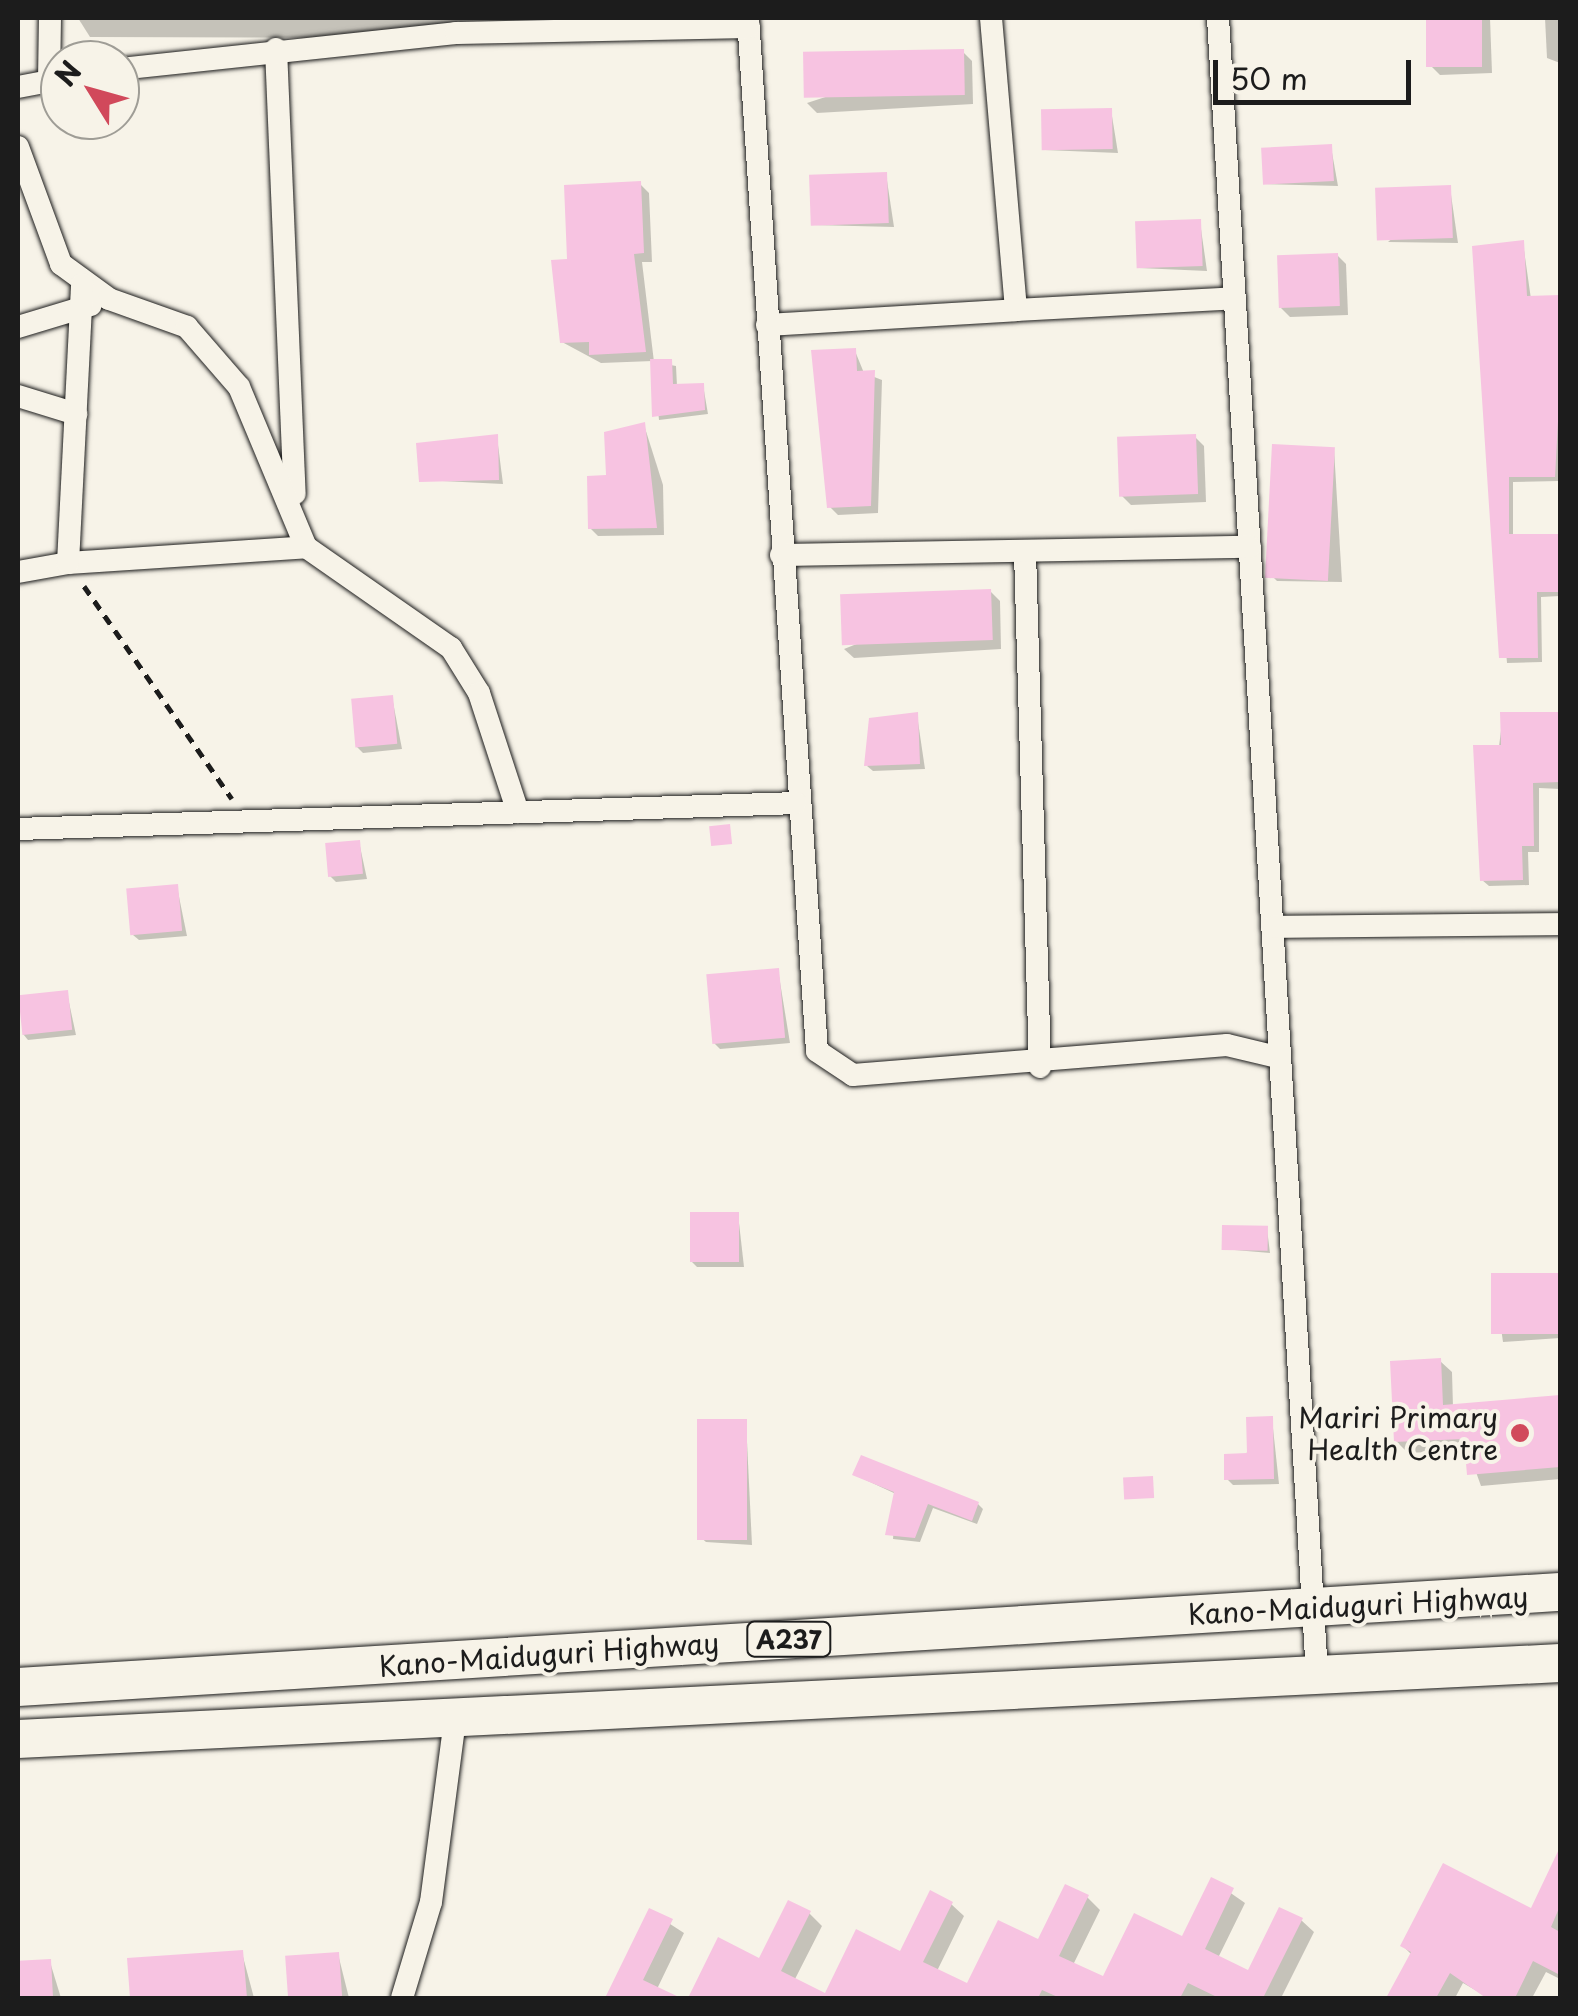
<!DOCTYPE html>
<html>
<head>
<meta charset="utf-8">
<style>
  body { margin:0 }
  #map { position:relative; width:1578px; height:2016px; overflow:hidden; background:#f7f3e8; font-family:"Playpen Sans",sans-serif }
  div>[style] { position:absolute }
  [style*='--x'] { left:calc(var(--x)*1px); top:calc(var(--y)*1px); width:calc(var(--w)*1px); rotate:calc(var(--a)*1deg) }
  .shadow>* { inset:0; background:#0003 }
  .building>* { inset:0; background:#f7c3e1; transform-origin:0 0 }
  .path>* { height:5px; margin-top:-2.5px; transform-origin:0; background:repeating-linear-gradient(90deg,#1c1c1c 0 10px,transparent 0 18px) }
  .roads { filter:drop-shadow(0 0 2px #1c1c1c) drop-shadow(0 0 2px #1c1c1c) }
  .minor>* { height:22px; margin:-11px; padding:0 11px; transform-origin:11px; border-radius:11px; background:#f7f3e8 }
  .trunk>* { height:38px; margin:-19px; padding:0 19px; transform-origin:19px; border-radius:19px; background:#f7f3e8 }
  .dots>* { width:28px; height:28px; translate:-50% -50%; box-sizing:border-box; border:5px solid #f7f3e8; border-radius:50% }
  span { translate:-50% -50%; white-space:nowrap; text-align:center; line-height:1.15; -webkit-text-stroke:8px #f7f3e8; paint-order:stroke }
  .shield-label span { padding:2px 8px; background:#f7f3e8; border:2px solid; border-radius:8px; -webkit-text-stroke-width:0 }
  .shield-label { font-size:25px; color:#1c1c1c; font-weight:700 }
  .poi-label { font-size:28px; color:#1c1c1c }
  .right { translate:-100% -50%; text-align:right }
  .street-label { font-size:28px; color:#1c1c1c }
  .frame { position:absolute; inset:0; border:20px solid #1c1c1c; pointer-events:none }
  .north { position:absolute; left:40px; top:40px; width:100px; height:100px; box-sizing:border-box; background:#f7f3e8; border:2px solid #9f9d96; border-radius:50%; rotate:307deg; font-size:28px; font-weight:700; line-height:40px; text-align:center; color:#1c1c1c }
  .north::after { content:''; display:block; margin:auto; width:35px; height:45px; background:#d1495b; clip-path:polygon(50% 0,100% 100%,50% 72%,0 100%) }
  .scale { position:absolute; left:1213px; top:60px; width:198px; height:45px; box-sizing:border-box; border:5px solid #1c1c1c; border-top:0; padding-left:12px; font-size:30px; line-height:35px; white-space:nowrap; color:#1c1c1c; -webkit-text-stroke:8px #f7f3e8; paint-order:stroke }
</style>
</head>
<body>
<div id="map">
  <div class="shadow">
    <i style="clip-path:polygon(78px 18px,722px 18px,388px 38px,90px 37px)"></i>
    <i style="clip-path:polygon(1429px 18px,1490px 18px,1492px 73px,1440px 75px,1431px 66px)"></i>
    <i style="clip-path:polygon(1545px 18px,1560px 18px,1560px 63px,1547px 58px)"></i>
    <i style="clip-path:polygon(963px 52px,972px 61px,973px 104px,817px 113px,807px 103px)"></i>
    <i style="clip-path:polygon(1111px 110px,1118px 153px,1045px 150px)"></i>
    <i style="clip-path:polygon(1331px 147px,1338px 186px,1265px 184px)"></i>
    <i style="clip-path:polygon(886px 174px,894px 227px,814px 225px)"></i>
    <i style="clip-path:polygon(640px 184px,649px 193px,652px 262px,642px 262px,654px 362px,676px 366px,677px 386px,703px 385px,708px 414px,659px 420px,653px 361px,601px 363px,562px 342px,569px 262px)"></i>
    <i style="clip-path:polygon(1450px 188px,1458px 243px,1388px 242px)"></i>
    <i style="clip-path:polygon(1200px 222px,1207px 271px,1139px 268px)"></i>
    <i style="clip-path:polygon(1523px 243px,1531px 299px,1560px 299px,1559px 481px,1513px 482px,1513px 536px,1560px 536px,1560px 596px,1541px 597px,1542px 662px,1507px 663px,1474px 248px)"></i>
    <i style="clip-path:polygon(1337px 255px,1346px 264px,1348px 315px,1290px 317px,1281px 308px)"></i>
    <i style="clip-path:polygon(855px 351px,864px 373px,882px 380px,878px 513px,838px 515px,830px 507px)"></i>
    <i style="clip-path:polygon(644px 425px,663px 485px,664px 535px,598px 536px,590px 528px,609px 478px)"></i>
    <i style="clip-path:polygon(497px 437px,503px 484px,422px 480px)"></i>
    <i style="clip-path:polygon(1195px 437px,1204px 446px,1206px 502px,1131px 505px,1122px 496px)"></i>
    <i style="clip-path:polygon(1334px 449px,1342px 582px,1277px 581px,1273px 577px)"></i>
    <i style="clip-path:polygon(990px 591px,1000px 601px,1001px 649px,854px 658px,844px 649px)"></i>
    <i style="clip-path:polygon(392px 697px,402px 749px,363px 753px,357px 747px)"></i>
    <i style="clip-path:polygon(1560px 714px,1560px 789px,1539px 788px,1539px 852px,1528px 852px,1529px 885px,1489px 886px,1482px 880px,1503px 715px)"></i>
    <i style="clip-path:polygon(917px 715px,925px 769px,873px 771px,867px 766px)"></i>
    <i style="clip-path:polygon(359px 842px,367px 879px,336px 882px,330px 876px)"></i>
    <i style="clip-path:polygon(177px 887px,187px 936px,139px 940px,133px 935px)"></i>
    <i style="clip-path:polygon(778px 970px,790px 1043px,720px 1049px,714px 1043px)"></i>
    <i style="clip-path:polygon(67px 993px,76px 1035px,28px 1040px,23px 1034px)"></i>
    <i style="clip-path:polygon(738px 1214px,744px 1267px,697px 1267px,691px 1261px)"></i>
    <i style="clip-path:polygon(1267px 1229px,1270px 1253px,1223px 1249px)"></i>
    <i style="clip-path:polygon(1560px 1274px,1560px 1338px,1503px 1342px,1494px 1279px)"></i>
    <i style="clip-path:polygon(1440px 1361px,1452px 1372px,1453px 1407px,1560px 1397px,1560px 1479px,1481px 1486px,1468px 1450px,1408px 1453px,1396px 1441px)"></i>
    <i style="clip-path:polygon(1272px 1419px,1279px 1484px,1233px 1485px,1227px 1479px)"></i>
    <i style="clip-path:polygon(746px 1421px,752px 1545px,706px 1542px,700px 1537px)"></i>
    <i style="clip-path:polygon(855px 1475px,978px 1504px,983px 1509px,977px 1524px,933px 1508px,920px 1542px,893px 1539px,896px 1494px)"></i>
    <i style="clip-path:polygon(1558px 1858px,1560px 1979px,1546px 1972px,1532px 1998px,1489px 1998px,1463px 1983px,1455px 1998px,1389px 1998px,1412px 1955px,1403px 1946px,1532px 1911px)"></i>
    <i style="clip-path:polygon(1212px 1880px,1245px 1903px,1218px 1958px,1249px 1973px,1301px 1920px,1314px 1932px,1281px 1998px,690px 1998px,719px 1941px,760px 1961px,809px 1913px,822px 1926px,794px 1981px,826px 1996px,901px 1955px,951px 1904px,964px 1916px,937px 1971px,968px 1986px,1039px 1942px,1087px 1897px,1100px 1910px,1073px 1965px,1104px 1980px,1183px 1940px)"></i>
    <i style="clip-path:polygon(650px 1911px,684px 1933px,657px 1989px,676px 1998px,607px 1998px)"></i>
    <i style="clip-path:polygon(242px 1953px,254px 1998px,133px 1998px,130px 1960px)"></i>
    <i style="clip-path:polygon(338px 1954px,349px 1998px,291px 1998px,288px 1958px)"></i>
    <i style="clip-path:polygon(50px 1962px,61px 1998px,18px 1998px,18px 1965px)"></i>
  </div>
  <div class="building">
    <i style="left:1426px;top:18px;width:56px;height:49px"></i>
    <i style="left:964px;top:49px;width:46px;height:161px;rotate:89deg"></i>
    <i style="left:1112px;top:108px;width:41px;height:71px;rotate:89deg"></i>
    <i style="left:1332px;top:144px;width:37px;height:71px;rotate:87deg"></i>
    <i style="left:887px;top:172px;width:51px;height:78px;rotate:88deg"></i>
    <i style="clip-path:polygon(641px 181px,644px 253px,634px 254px,646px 352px,589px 355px,589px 342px,560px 343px,551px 260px,567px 259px,564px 185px)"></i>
    <i style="left:1451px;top:185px;width:53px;height:76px;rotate:88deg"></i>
    <i style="left:1201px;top:219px;width:47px;height:66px;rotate:88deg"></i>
    <i style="clip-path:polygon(1524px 240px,1527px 296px,1560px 295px,1560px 384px,1555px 477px,1509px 477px,1509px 534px,1560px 534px,1560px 592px,1537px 592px,1538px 658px,1499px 658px,1472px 246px)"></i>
    <i style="left:1338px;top:253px;width:53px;height:61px;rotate:88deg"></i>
    <i style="clip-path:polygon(856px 348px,857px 371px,875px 370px,871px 506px,827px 508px,811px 350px)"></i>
    <i style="clip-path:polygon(650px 359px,672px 359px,673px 384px,704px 383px,705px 410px,652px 417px)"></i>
    <i style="clip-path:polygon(645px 422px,657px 528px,588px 529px,587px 476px,606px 475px,604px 432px)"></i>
    <i style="clip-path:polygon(498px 434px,499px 480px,419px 482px,416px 443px)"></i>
    <i style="left:1196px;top:434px;width:60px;height:79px;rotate:88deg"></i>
    <i style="left:1272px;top:444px;width:63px;height:134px;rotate:3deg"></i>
    <i style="left:991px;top:589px;width:51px;height:151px;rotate:88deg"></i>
    <i style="left:393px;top:695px;width:49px;height:42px;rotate:85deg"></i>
    <i style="clip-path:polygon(918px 712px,920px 764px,864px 766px,869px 718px)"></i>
    <i style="clip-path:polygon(1500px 712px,1560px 712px,1560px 782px,1533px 783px,1534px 846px,1522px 846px,1523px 880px,1480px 881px,1473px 745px,1501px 745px)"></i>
    <i style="left:730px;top:824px;width:20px;height:21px;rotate:84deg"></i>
    <i style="left:360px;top:840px;width:34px;height:35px;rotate:85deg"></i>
    <i style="left:178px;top:884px;width:47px;height:52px;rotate:85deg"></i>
    <i style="left:779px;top:968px;width:70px;height:73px;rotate:85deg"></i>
    <i style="left:68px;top:990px;width:40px;height:50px;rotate:84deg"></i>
    <i style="left:690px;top:1212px;width:49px;height:50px"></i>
    <i style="left:1222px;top:1225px;width:46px;height:25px;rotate:1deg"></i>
    <i style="left:1560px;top:1273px;width:61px;height:69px;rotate:90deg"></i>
    <i style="clip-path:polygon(1441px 1358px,1443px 1405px,1560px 1395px,1560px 1467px,1467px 1475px,1464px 1439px,1394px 1442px,1390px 1361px)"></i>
    <i style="clip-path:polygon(1273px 1416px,1274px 1479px,1224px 1480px,1224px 1454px,1247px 1453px,1246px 1417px)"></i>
    <i style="left:747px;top:1419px;width:121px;height:50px;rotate:90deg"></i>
    <i style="clip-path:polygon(861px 1455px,979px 1502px,972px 1521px,928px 1504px,915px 1538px,885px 1535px,894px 1492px,852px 1475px)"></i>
    <i style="left:1153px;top:1476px;width:22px;height:30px;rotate:87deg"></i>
    <i style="clip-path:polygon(1560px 1847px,1560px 1906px,1551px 1927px,1560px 1932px,1560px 1975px,1533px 1961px,1515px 1998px,1486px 1998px,1450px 1973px,1436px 1998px,1386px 1998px,1411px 1952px,1400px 1946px,1443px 1863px,1531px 1908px)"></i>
    <i style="clip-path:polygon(1211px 1877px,1234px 1888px,1205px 1949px,1248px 1970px,1279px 1907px,1303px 1918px,1263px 1998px,1219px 1998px,1188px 1983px,1180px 1998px,1060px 1998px,1042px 1990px,1038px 1998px,688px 1998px,718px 1937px,759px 1958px,788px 1900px,811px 1911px,781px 1971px,825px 1993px,856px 1929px,900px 1951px,930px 1890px,953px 1902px,923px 1962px,967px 1983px,998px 1920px,1038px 1939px,1065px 1884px,1089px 1895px,1059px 1956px,1103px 1976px,1134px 1913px,1182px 1936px)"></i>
    <i style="clip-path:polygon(649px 1908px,673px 1919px,643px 1980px,681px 1998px,605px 1998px)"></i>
    <i style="clip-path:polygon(243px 1950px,247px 1998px,130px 1998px,127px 1958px)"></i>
    <i style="left:339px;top:1952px;width:46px;height:54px;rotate:86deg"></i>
    <i style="left:51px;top:1959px;width:39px;height:33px;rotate:87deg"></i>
  </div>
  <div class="path">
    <i style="--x:84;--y:586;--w:259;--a:55.2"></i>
  </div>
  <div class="roads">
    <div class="minor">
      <i style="--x:748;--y:18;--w:1035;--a:86.18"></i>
      <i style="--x:817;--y:1051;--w:43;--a:33.7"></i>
      <i style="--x:853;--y:1075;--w:375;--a:-4.6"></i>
      <i style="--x:1227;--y:1045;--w:51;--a:13.5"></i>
      <i style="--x:991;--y:18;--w:293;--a:85.1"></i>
      <i style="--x:1016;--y:310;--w:219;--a:-3.1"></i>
      <i style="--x:1218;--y:18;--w:1661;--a:86.58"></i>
      <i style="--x:276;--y:49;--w:445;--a:87.6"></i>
      <i style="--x:120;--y:69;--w:338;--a:-6.1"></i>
      <i style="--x:456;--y:33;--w:293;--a:-1.2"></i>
      <i style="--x:49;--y:81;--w:63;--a:-89.1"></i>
      <i style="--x:18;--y:87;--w:43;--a:-10.8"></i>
      <i style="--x:18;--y:147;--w:125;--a:69.8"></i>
      <i style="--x:61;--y:264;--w:59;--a:36.1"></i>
      <i style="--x:109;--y:299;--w:83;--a:19.7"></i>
      <i style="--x:187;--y:327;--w:79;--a:49.1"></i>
      <i style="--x:239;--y:387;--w:173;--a:67.3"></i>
      <i style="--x:306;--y:547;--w:177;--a:34.9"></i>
      <i style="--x:451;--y:648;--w:53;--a:58.1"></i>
      <i style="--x:479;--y:693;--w:125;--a:71.9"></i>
      <i style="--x:767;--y:325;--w:249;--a:-3.4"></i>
      <i style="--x:18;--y:327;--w:76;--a:-16.8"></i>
      <i style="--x:18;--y:396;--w:61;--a:17.2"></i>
      <i style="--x:1025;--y:552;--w:515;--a:88.33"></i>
      <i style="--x:781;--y:555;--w:469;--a:-1"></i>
      <i style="--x:68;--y:563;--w:239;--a:-3.8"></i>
      <i style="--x:18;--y:572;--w:51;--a:-10.2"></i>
      <i style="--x:68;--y:563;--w:279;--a:-87.1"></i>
      <i style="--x:18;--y:829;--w:778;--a:-1.91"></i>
      <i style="--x:1273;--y:927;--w:287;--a:-0.6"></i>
      <i style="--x:402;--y:1998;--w:100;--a:-73.2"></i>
      <i style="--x:431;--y:1902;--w:192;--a:-82.5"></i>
    </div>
    <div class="trunk">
      <i style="--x:18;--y:1687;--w:1545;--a:-3.53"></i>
      <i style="--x:18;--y:1739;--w:1544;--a:-2.82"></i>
    </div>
  </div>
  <div class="dots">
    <i style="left:1520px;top:1433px;background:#d1495b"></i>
  </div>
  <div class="shield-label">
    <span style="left:789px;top:1639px">A237</span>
  </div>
  <div class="poi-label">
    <span class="right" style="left:1498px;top:1433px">Mariri Primary<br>Health Centre</span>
  </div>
  <div class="street-label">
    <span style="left:1358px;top:1605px;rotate:-3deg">Kano-Maiduguri Highway</span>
    <span style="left:549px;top:1654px;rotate:-4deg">Kano-Maiduguri Highway</span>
  </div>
  <div class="frame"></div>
  <div class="north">N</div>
  <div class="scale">50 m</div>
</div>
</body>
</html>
